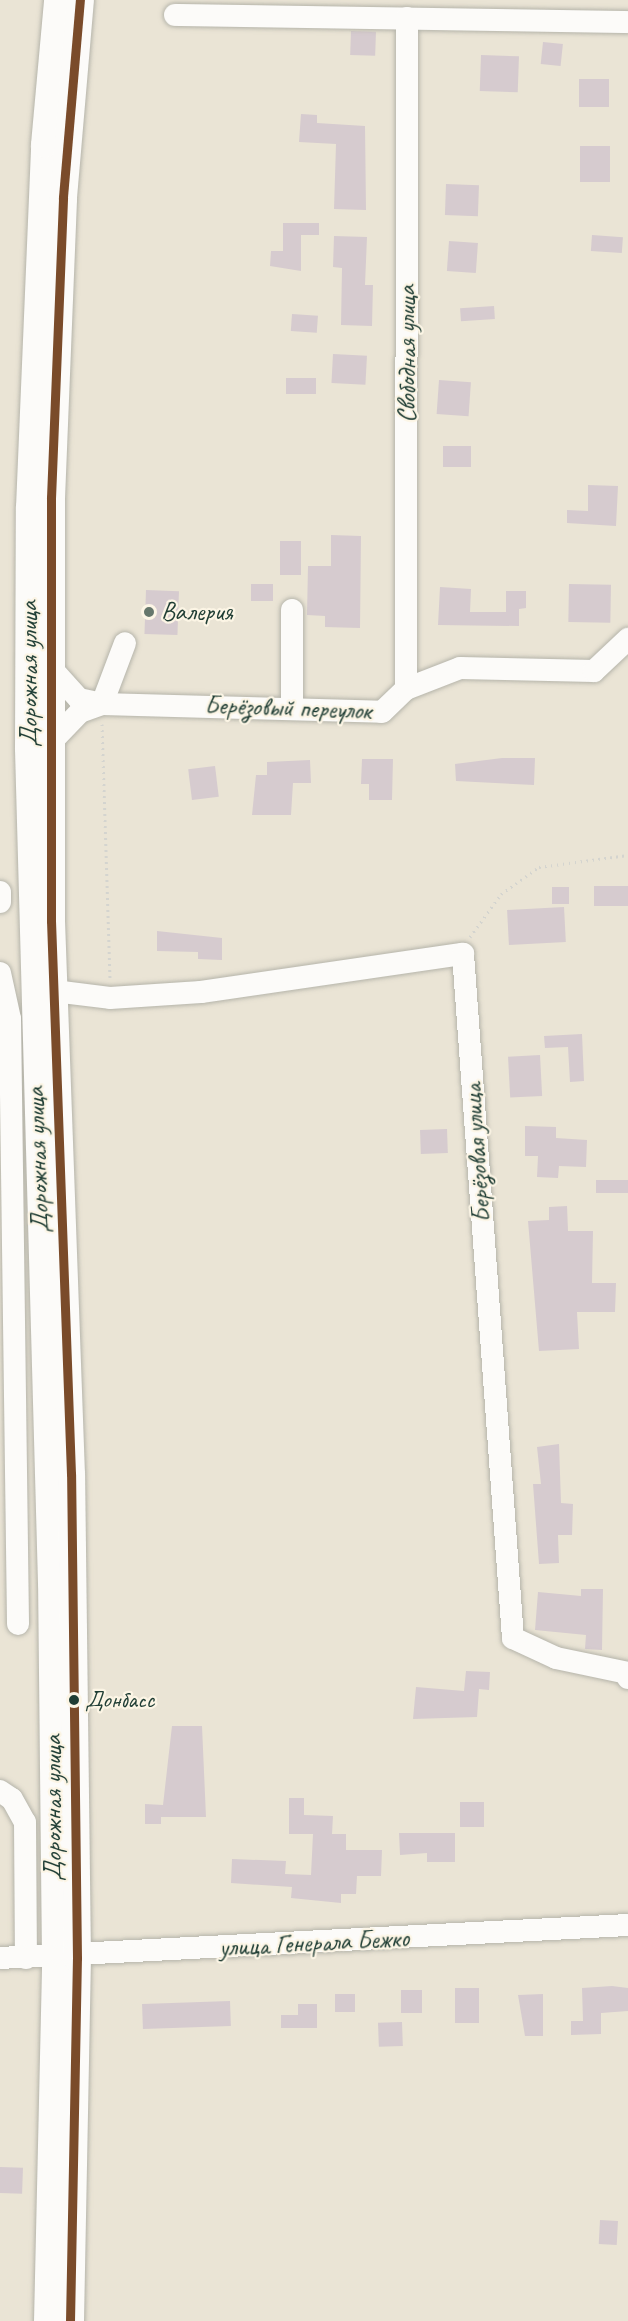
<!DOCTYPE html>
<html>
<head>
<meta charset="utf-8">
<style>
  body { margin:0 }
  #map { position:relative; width:628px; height:2321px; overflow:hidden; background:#eae4d5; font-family:Caveat,sans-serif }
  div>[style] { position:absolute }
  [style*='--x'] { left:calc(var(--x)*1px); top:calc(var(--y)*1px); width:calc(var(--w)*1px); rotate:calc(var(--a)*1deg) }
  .building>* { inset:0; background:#d6cbcf; transform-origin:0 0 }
  .path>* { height:3px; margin-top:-1.5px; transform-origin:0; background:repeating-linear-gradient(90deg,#d4d4cf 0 1.5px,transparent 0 6px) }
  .roads { filter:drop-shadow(0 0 2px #b5b4aa) drop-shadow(0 0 2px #b5b4aa) }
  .minor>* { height:22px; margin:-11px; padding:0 11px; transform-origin:11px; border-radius:11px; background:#fcfbf9 }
  .major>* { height:27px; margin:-13.5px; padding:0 13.5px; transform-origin:13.5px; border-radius:13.5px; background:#fcfbf9 }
  .bus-1>* { height:9px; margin:-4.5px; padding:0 4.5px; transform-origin:4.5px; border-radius:4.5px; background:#7a4b2a }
  .dots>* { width:16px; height:16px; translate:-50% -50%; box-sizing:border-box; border:3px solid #fcf5e5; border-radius:50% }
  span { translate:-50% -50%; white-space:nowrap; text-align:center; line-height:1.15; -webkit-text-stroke:4.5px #fcf5e5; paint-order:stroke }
  .bus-label { font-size:24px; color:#1f3d34 }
  .left { translate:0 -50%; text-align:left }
  .street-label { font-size:26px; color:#1f3d34 }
  .poi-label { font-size:26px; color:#1f3d34 }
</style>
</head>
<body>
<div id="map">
  <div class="building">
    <i style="left:351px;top:31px;width:25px;height:24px;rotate:2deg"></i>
    <i style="left:543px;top:42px;width:20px;height:22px;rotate:6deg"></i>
    <i style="left:481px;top:55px;width:38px;height:36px;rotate:2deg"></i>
    <i style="left:579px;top:79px;width:30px;height:28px"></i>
    <i style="clip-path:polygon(301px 114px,317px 115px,317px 123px,365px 126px,366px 210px,334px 209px,336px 144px,299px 142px)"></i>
    <i style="left:580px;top:146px;width:30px;height:36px"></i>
    <i style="left:446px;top:184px;width:33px;height:31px;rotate:2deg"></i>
    <i style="clip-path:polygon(283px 223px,319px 223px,319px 235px,301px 235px,301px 271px,270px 266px,271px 251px,283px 251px)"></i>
    <i style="left:592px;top:235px;width:31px;height:16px;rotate:4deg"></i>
    <i style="clip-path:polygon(334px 236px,367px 237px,365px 285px,373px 285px,372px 326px,341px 325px,342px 268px,333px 267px)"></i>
    <i style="left:449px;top:241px;width:29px;height:30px;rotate:4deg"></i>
    <i style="left:494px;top:306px;width:13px;height:34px;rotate:86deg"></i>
    <i style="left:292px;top:314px;width:26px;height:17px;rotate:4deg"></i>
    <i style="left:333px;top:354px;width:34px;height:29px;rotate:3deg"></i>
    <i style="left:286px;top:378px;width:30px;height:16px"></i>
    <i style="left:439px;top:380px;width:32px;height:34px;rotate:4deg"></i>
    <i style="left:443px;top:446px;width:28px;height:21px"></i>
    <i style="clip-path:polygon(588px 485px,618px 486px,616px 526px,567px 523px,567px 510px,588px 511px)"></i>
    <i style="clip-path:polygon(331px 535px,361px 536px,360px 628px,325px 627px,325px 616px,307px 615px,308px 566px,331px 566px)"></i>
    <i style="left:280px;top:541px;width:21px;height:34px"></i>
    <i style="left:251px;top:584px;width:22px;height:17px"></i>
    <i style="left:569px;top:584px;width:42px;height:38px;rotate:1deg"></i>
    <i style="clip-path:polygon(440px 587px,471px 589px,470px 612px,506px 612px,506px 591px,526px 591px,526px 608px,519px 609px,519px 626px,438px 625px)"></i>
    <i style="left:146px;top:590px;width:33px;height:44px;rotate:2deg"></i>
    <i style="clip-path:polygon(502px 758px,535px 758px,534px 785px,456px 781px,455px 764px)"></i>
    <i style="clip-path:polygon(362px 759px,393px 759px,392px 800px,369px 800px,369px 784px,361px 784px)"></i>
    <i style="clip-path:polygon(310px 760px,311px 783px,293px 783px,291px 815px,252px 815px,256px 775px,267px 775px,267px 762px)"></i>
    <i style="left:215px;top:766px;width:31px;height:27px;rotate:83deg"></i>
    <i style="left:628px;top:886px;width:20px;height:34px;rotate:90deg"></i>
    <i style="left:552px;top:887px;width:17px;height:17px"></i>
    <i style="left:564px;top:907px;width:35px;height:57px;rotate:87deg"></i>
    <i style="clip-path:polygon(157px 931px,222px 938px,222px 960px,198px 959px,198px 952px,157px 951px)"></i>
    <i style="clip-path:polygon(582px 1034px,584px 1081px,570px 1082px,568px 1047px,545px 1048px,544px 1036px)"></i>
    <i style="left:540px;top:1055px;width:41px;height:32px;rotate:87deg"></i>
    <i style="clip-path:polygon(525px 1126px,556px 1127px,556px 1138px,587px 1140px,586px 1167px,559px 1166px,558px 1178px,537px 1177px,538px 1156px,525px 1156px)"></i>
    <i style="left:447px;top:1129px;width:24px;height:27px;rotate:88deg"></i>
    <i style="left:628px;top:1180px;width:13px;height:32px;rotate:90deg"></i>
    <i style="clip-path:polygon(567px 1206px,568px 1231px,593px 1231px,592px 1283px,616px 1283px,615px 1312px,577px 1312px,579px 1349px,539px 1351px,528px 1221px,549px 1220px,549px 1207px)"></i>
    <i style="clip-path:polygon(559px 1444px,561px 1503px,573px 1504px,572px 1535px,558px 1535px,559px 1563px,539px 1564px,533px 1484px,541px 1484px,537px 1447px)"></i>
    <i style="clip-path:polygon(581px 1589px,603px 1589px,602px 1650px,585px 1649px,586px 1635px,535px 1630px,538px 1592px,581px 1596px)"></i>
    <i style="clip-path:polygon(466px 1671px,490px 1672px,489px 1690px,479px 1689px,477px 1717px,413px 1719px,416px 1687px,464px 1691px)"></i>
    <i style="clip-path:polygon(172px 1726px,202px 1726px,206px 1817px,161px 1817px,161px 1824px,145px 1824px,145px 1804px,163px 1805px)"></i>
    <i style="clip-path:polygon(289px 1798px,304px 1798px,304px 1815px,333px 1816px,332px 1834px,346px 1834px,346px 1850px,382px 1850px,381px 1876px,357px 1876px,356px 1894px,341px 1894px,341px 1903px,291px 1898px,292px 1887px,231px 1883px,232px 1859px,286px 1861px,285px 1874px,311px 1875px,313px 1834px,289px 1834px)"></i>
    <i style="left:460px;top:1802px;width:24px;height:25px"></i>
    <i style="clip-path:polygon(399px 1833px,455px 1833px,455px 1862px,427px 1862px,427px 1853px,400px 1855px)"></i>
    <i style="clip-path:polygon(612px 1986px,628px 1988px,628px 2011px,601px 2013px,601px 2034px,571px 2035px,571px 2021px,583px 2021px,582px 1988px)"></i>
    <i style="left:455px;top:1988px;width:24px;height:35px"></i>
    <i style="left:401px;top:1990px;width:21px;height:23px"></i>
    <i style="left:335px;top:1994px;width:20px;height:18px"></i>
    <i style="clip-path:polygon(543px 1994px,543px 2036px,525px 2036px,518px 1995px)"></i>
    <i style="left:230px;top:2001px;width:25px;height:88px;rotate:88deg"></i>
    <i style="clip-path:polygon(298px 2004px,317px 2004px,317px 2028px,281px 2028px,281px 2015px,298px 2015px)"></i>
    <i style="left:402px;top:2022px;width:24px;height:24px;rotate:88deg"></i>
    <i style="left:0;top:2167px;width:23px;height:26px;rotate:2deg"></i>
    <i style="left:600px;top:2220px;width:18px;height:24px;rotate:3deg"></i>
  </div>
  <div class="path">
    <i style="--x:102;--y:724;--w:254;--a:88.2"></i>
    <i style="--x:470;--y:937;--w:53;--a:-54.2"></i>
    <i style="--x:501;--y:894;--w:47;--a:-35.4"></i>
    <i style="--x:539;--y:867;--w:90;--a:-7.7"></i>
  </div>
  <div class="roads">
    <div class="minor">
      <i style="--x:175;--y:15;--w:453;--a:0.9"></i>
      <i style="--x:292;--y:610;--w:97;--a:90"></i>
      <i style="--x:50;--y:667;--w:43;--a:47.8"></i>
      <i style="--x:79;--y:699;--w:24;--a:12"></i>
      <i style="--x:102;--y:704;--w:280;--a:1.6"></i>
      <i style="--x:382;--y:712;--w:33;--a:-44"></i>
      <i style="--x:406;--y:689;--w:58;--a:-21.3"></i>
      <i style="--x:460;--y:668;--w:134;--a:1.3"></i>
      <i style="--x:594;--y:671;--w:47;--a:-43.3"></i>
      <i style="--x:406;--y:689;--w:671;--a:-89.91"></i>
      <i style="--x:102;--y:704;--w:65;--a:-69.3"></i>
      <i style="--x:50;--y:743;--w:43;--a:-45.9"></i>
      <i style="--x:80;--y:712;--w:23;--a:-20"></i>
      <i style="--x:0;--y:892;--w:10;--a:90"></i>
      <i style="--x:0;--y:973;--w:47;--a:77.7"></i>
      <i style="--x:10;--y:1019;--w:605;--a:89.24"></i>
      <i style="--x:54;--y:991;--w:56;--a:7.1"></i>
      <i style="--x:110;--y:998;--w:91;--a:-3.8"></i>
      <i style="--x:201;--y:992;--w:265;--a:-8.3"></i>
      <i style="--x:463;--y:954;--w:686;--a:85.82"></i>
      <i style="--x:513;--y:1638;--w:47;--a:24.9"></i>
      <i style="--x:556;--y:1658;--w:74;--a:11.8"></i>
      <i style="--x:628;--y:1673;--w:5;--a:90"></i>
      <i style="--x:0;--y:1791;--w:14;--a:34"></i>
      <i style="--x:12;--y:1799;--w:26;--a:61"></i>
      <i style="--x:25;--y:1822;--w:136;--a:89.6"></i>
      <i style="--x:0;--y:1958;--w:629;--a:-3.01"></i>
    </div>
    <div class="major">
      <i style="--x:47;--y:2321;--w:363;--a:-88.7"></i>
      <i style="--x:55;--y:1958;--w:375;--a:-90.6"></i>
      <i style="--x:51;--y:1583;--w:836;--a:-91.58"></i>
      <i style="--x:28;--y:747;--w:240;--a:-89.8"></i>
      <i style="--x:29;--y:507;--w:363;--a:-87.6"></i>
      <i style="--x:44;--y:144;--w:145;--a:-84.8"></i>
      <i style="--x:70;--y:2321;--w:363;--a:-88.9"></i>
      <i style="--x:77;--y:1958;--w:484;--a:-90.7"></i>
      <i style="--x:71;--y:1474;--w:553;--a:-92.07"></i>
      <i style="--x:51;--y:921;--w:423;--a:-90"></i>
      <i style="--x:51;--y:498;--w:301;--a:-87.7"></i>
      <i style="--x:63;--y:197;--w:198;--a:-85.1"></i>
    </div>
  </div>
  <div class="bus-1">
    <i style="--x:70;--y:2321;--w:363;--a:-88.9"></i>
    <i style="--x:77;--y:1958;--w:484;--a:-90.7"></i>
    <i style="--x:71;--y:1474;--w:553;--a:-92.07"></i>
    <i style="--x:51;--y:921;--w:423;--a:-90"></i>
    <i style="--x:51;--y:498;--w:301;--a:-87.7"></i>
    <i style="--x:63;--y:197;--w:198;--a:-85.1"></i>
  </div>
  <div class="dots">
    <i style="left:149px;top:612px;background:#66776c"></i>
    <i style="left:74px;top:1700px;background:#1f3d34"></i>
  </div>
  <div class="bus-label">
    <span class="left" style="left:85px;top:1700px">Донбасс</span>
  </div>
  <div class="street-label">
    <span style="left:407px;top:354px;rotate:-90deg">Свободная улица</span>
    <span style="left:29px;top:674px;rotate:-90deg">Дорожная улица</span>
    <span style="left:288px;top:708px;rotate:2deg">Берёзовый переулок</span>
    <span style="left:477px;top:1153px;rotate:-94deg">Берёзовая улица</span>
    <span style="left:38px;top:1160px;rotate:-92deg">Дорожная улица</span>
    <span style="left:53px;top:1808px;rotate:-90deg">Дорожная улица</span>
    <span style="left:314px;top:1943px;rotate:-3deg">улица Генерала Бежко</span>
  </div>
  <div class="poi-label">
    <span class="left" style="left:161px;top:612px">Валерия</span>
  </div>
</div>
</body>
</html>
